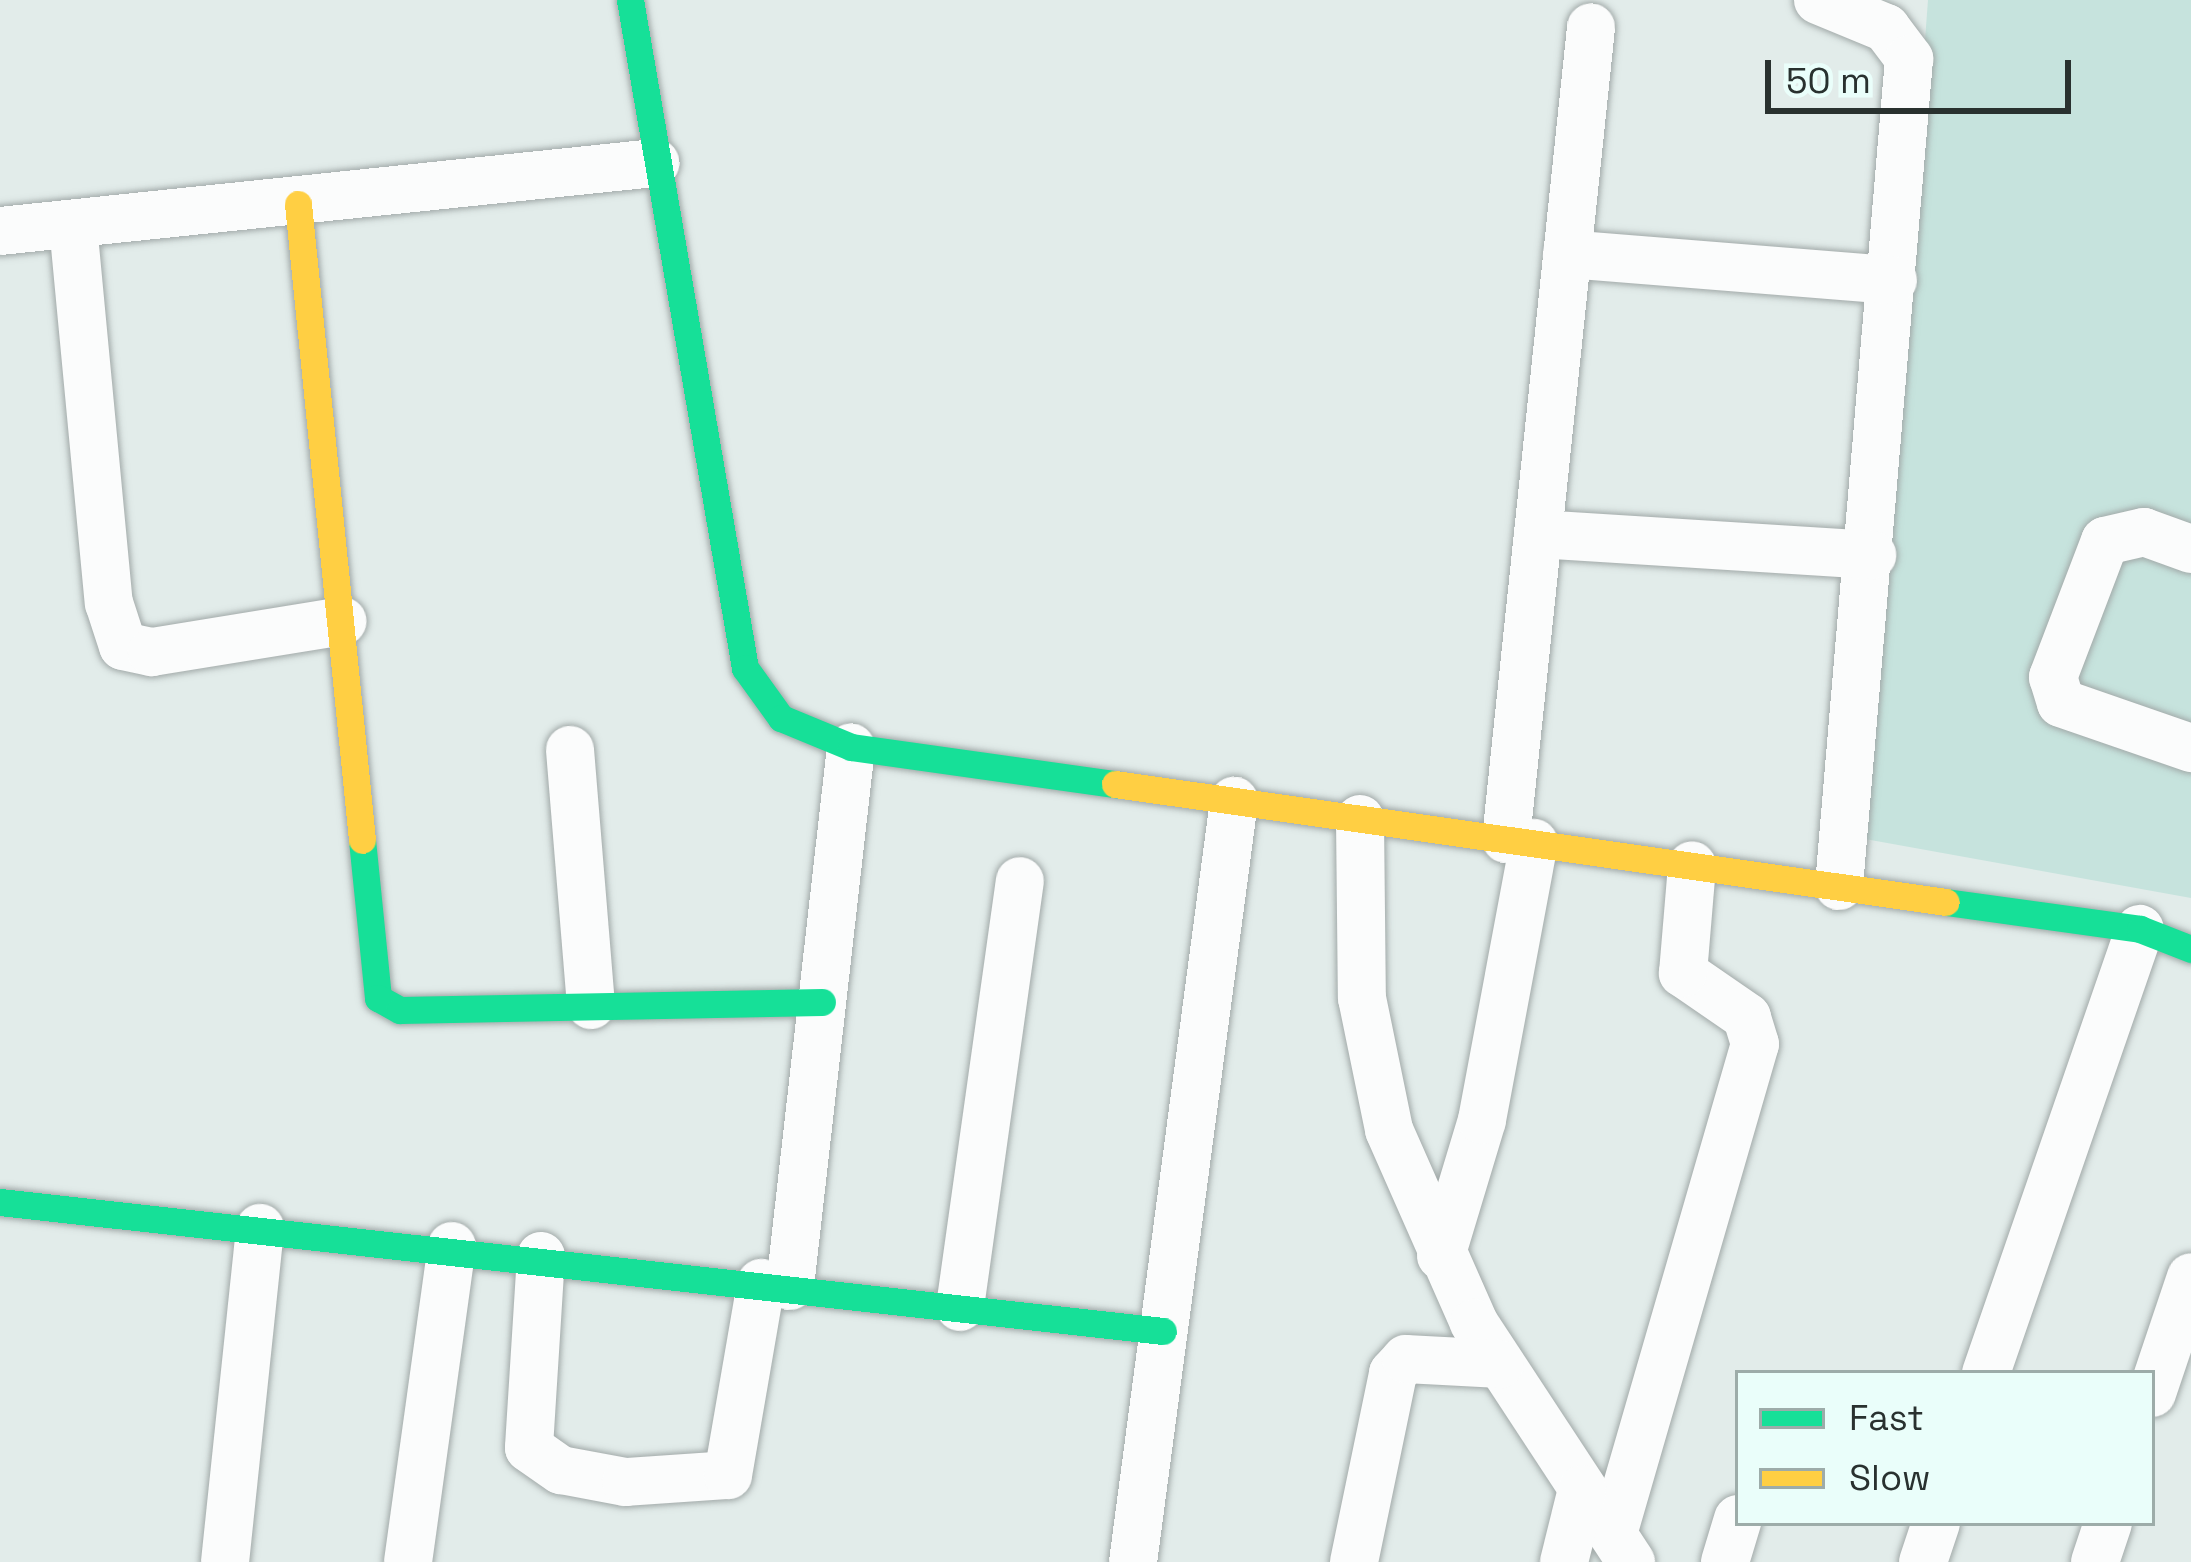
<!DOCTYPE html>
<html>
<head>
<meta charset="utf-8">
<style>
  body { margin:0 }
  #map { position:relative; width:2191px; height:1562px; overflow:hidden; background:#e2ecea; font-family:"Space Grotesk",sans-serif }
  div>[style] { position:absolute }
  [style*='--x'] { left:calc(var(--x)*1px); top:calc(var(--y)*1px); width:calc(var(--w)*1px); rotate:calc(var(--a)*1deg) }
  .green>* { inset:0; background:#c6e3dd }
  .roads { filter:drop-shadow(0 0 3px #a2aaa9) drop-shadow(0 0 3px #a2aaa9) }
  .street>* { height:48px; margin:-24px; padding:0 24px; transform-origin:24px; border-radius:24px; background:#fbfcfc }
  .fast>* { height:27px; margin:-13.5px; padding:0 13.5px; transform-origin:13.5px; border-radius:13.5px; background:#16e098 }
  .slow>* { height:27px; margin:-13.5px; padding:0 13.5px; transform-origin:13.5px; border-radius:13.5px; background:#ffcf43 }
  span { translate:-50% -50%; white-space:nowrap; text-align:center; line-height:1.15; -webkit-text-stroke:9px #eafefa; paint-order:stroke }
  .legend { position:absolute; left:1735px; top:1370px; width:420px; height:156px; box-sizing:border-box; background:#eafefa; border:3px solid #9daca9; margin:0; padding:15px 21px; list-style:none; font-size:36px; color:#29312f }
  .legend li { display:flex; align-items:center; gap:24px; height:60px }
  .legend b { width:60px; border:3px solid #9daca9 }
  .scale { position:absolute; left:1765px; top:60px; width:306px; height:54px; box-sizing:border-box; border:6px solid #29312f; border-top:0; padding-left:15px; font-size:36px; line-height:42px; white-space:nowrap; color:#29312f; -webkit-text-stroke:9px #eafefa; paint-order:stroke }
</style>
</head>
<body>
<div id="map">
  <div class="green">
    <i style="clip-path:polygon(1928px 0,2191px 0,2191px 898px,1865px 839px)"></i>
  </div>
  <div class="roads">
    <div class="street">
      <i style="--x:1818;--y:0;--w:74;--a:22.4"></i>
      <i style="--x:1886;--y:28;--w:39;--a:53"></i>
      <i style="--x:1909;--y:59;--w:830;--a:94.84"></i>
      <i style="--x:73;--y:225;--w:380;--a:84.6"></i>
      <i style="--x:109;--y:603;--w:45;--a:72"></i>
      <i style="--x:123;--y:646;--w:30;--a:12"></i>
      <i style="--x:152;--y:652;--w:193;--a:-9.2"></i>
      <i style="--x:0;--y:231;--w:659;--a:-5.93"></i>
      <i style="--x:1567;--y:254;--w:327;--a:4.6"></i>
      <i style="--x:1538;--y:534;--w:335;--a:3.6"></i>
      <i style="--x:2191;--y:549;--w:50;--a:-160.1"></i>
      <i style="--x:2144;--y:532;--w:40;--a:167"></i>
      <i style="--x:2105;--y:541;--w:146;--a:110.9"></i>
      <i style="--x:2053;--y:677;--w:27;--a:73"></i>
      <i style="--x:2061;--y:703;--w:138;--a:19.1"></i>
      <i style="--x:570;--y:750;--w:256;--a:85.3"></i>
      <i style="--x:1360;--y:819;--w:179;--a:89.4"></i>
      <i style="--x:1362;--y:998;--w:135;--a:78.4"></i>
      <i style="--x:1389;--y:1130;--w:211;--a:66.2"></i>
      <i style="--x:1474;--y:1323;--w:286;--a:56.7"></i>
      <i style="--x:1506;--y:839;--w:816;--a:-84.02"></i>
      <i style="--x:541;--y:1256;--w:192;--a:93.6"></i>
      <i style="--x:529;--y:1448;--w:39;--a:35"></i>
      <i style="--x:561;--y:1470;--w:66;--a:10.5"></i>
      <i style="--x:626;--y:1482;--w:102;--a:-3.9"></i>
      <i style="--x:728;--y:1475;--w:195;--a:-80.2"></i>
      <i style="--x:1441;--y:1256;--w:142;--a:-73.2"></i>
      <i style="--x:1482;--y:1120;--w:282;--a:-79.4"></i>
      <i style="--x:790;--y:1286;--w:542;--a:-83.54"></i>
      <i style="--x:960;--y:1307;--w:430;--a:-82"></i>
      <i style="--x:1986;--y:1373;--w:470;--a:-70.9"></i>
      <i style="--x:2152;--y:1393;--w:122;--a:-71.4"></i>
      <i style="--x:1613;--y:1534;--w:510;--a:-73.84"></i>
      <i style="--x:1755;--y:1044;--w:28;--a:-107"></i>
      <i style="--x:1747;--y:1017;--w:78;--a:-145.5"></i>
      <i style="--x:1683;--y:973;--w:108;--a:-85.2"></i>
      <i style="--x:225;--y:1562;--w:336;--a:-84"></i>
      <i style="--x:408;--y:1562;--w:319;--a:-82.1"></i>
      <i style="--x:1133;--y:1562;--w:768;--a:-82.44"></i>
      <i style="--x:1354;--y:1562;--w:193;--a:-78.3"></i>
      <i style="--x:1393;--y:1373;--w:19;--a:-47"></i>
      <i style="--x:1406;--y:1359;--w:94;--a:3"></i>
      <i style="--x:1564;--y:1562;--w:75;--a:-76.1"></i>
      <i style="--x:1725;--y:1562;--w:45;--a:-73.2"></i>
      <i style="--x:1923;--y:1562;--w:41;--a:-71.6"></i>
      <i style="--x:2095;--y:1562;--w:41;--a:-71.6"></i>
    </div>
    <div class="fast">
      <i style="--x:630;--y:0;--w:678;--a:80.23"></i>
      <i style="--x:745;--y:668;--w:62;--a:54.2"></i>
      <i style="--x:781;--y:718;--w:76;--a:22.5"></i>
      <i style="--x:851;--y:747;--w:267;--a:8"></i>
      <i style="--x:362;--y:840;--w:159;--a:84.2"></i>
      <i style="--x:378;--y:998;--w:25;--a:29"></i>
      <i style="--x:400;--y:1010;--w:422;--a:-1.1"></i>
      <i style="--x:1946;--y:902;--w:196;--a:7.9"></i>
      <i style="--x:2140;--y:929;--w:55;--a:21.4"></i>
      <i style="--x:0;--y:1202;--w:1170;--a:6.33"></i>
    </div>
    <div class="slow">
      <i style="--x:298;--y:204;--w:639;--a:84.25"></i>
      <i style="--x:1115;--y:784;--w:839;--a:8.08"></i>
    </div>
  </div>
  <ul class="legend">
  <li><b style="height:15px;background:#16e098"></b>Fast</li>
  <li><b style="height:15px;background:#ffcf43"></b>Slow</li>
  </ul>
  <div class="scale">50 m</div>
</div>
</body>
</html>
